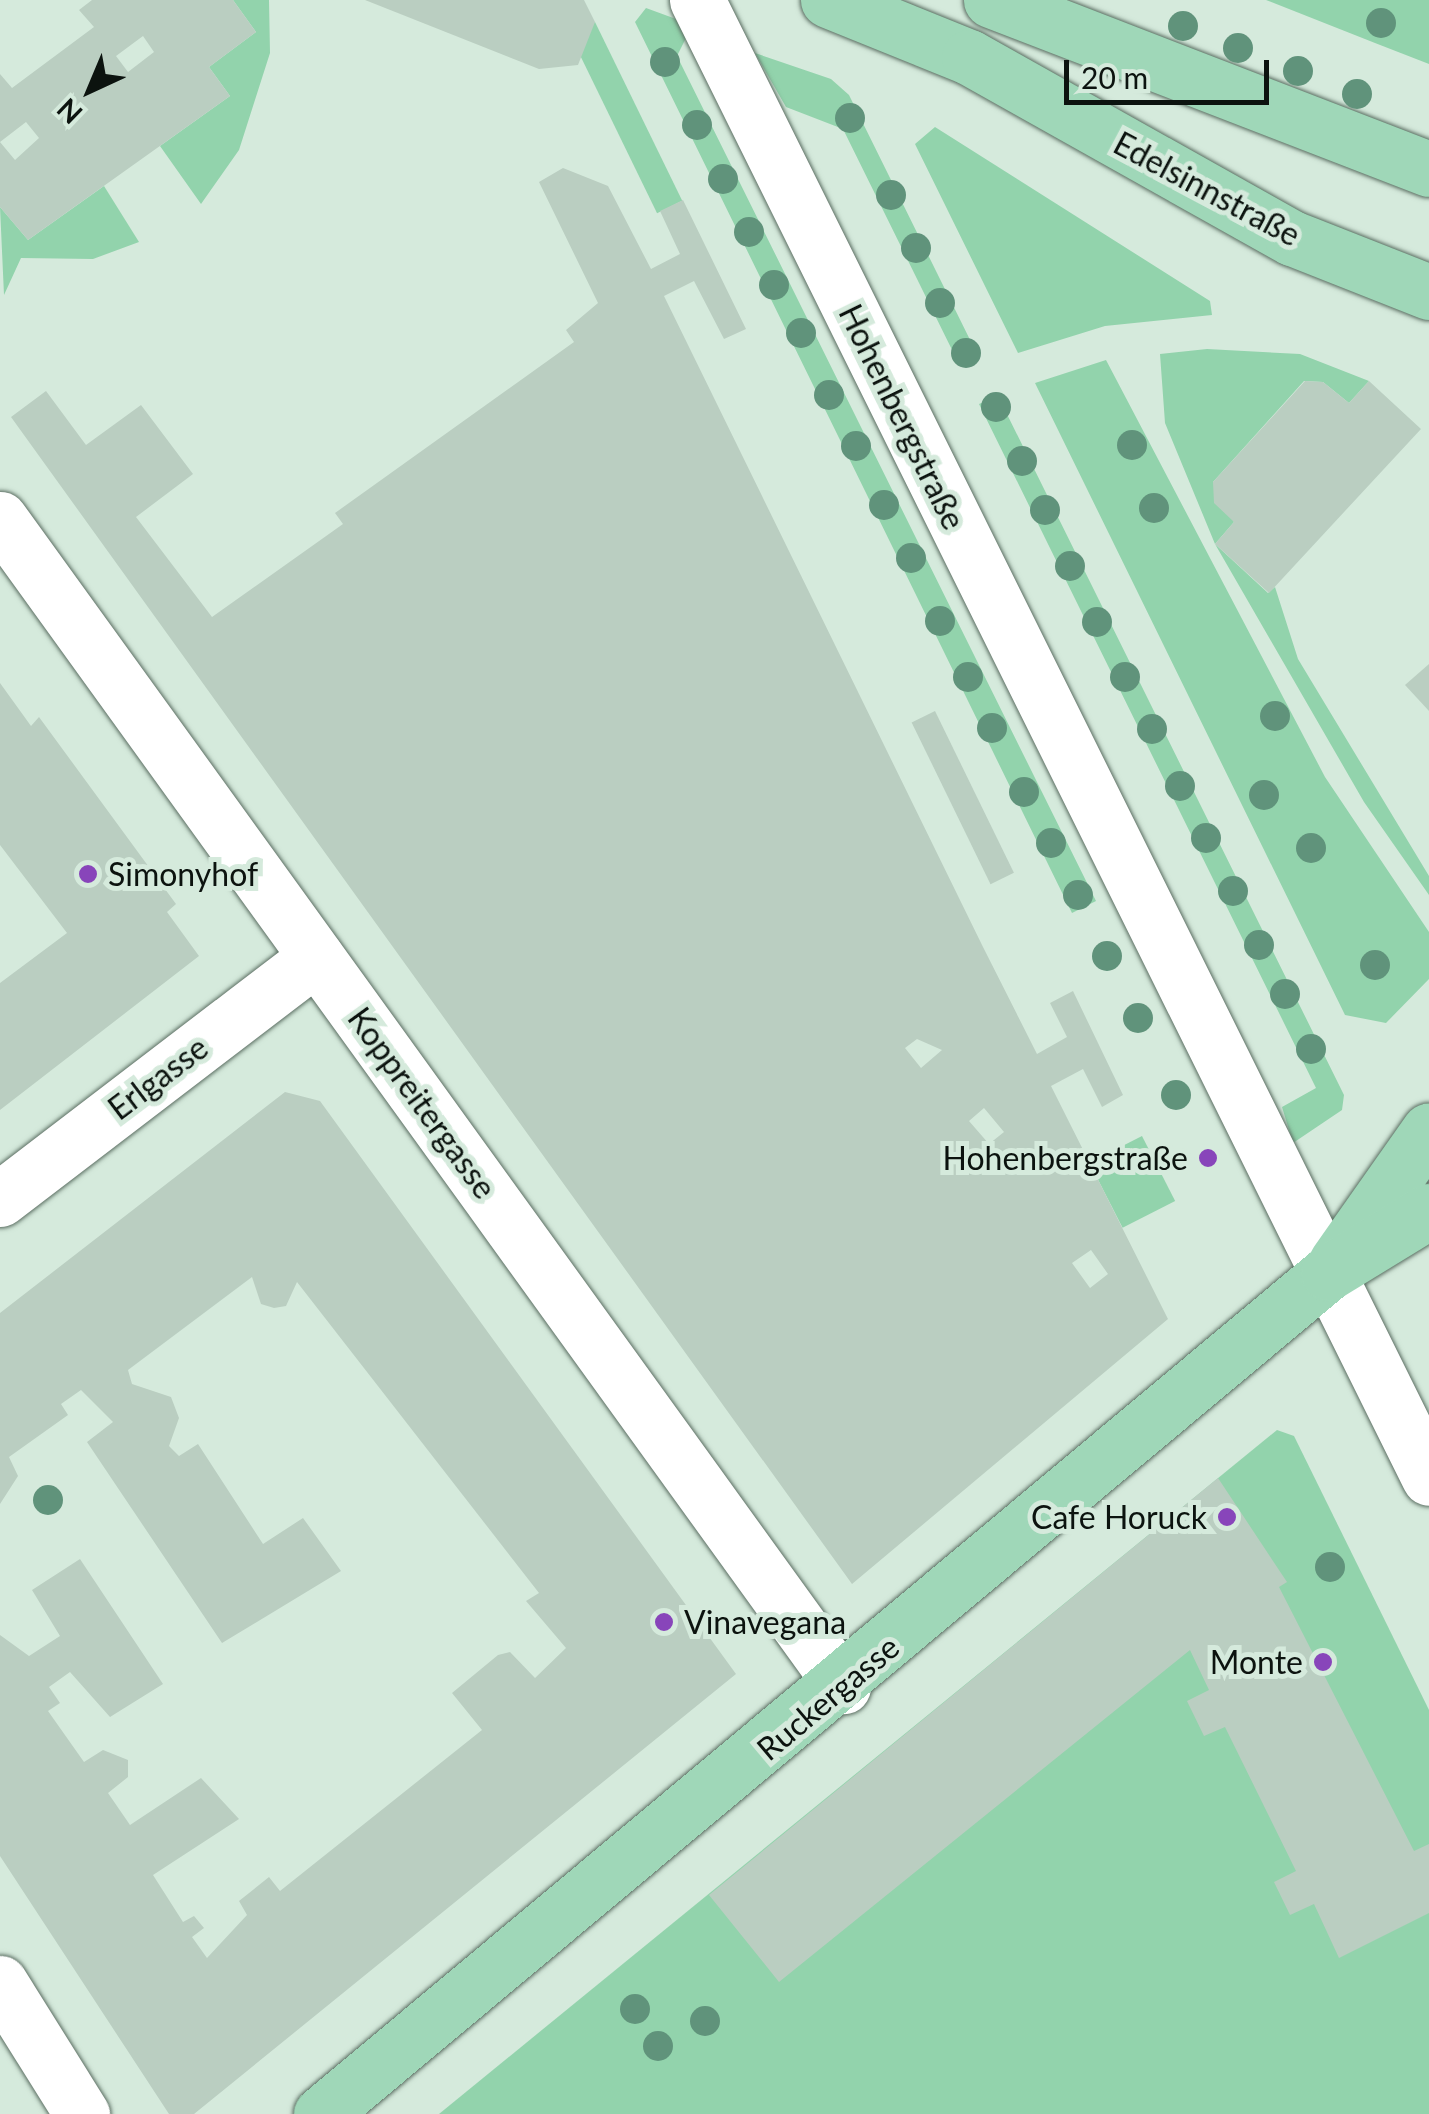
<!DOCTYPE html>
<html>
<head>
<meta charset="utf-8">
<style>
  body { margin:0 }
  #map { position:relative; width:1429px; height:2114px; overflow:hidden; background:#d5eadc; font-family:Lato,sans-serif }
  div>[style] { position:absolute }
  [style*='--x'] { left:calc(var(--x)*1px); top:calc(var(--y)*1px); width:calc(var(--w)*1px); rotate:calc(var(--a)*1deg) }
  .green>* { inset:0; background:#92d3ac; transform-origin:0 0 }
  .building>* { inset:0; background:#bacec1; transform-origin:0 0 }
  .roads { filter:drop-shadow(0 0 2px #5b6e62) drop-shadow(0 0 2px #5b6e62) }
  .minor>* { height:55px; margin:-27.5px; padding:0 27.5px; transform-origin:27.5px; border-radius:27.5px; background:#fff }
  .major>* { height:55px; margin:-27.5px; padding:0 27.5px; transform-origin:27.5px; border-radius:27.5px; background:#9fd7b8 }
  .trees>* { width:30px; height:30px; margin:-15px; border-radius:50%; background:#60937b }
  .dots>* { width:28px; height:28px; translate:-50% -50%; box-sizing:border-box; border:5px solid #d5eadc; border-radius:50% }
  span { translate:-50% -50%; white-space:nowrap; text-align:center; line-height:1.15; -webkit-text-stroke:10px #d5eadc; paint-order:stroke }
  .street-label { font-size:32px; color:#0c130f }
  .poi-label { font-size:32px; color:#0c130f }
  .left { translate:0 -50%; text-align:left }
  .right { translate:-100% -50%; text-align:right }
  .north { position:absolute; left:40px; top:40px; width:100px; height:100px; -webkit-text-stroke:8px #d5eadc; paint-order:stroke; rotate:224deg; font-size:28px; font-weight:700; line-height:40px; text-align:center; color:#0c130f }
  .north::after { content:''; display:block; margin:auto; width:35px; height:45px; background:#0c130f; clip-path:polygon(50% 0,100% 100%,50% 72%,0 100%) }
  .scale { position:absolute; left:1064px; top:60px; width:205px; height:45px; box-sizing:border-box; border:5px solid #0c130f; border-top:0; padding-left:12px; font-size:30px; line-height:35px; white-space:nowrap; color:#0c130f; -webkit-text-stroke:8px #d5eadc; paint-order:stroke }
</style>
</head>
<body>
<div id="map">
  <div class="green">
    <i style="clip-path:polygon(233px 0,269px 0,270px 53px,239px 150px,201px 204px,160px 146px,230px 96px,209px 67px,256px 32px)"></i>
    <i style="clip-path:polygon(1266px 0,1429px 0,1429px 64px,1375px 43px)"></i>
    <i style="clip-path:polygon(646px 8px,676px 19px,686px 38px,677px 56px,1096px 901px,1072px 913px,635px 22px)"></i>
    <i style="left:595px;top:22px;width:199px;height:28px;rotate:64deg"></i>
    <i style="clip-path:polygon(755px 53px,831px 79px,849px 95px,979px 358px,960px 366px,843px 129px,786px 107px)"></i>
    <i style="clip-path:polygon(935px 127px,1210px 301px,1212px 315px,1105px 326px,1018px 353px,915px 144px)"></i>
    <i style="clip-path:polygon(104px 186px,139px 242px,93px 259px,21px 258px,4px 295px,0 207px,28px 240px)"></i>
    <i style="clip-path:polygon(1207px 349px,1300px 354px,1369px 381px,1349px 403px,1323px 382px,1304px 381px,1213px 482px,1234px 522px,1215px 544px,1268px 593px,1275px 587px,1298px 659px,1429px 876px,1429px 895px,1364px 802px,1215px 544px,1165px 423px,1160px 354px)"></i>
    <i style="clip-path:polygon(1106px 360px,1325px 777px,1429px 932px,1429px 979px,1386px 1023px,1345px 1015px,1035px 383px)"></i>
    <i style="clip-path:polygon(998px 396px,1344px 1095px,1342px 1110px,1293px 1143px,1282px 1107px,1316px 1088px,979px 404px)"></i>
    <i style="left:1142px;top:1136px;width:73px;height:59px;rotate:63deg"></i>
    <i style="clip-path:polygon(1277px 1430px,1294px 1436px,1429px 1710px,1429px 2114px,439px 2114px)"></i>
  </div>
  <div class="building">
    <i style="clip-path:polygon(evenodd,92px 0,233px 0,256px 32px,209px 67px,230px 96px,28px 240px,0 207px,0 74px,12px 88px,94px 27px,79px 10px,92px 0,143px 36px,154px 52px,128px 72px,116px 56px,143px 36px,92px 0,26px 122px,39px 138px,15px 160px,0 142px,26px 122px)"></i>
    <i style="clip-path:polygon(365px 0,584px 0,595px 22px,578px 65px,539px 69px)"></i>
    <i style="clip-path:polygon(evenodd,563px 168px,608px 186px,651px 269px,680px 254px,660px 211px,683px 200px,746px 329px,724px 339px,694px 281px,664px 296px,983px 947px,1037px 1054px,1067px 1037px,1050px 1003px,1073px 991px,1123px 1095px,1102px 1107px,1083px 1069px,1051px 1086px,1168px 1319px,852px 1584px,11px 417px,46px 391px,86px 445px,141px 405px,193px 474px,136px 517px,212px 617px,343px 524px,335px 513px,574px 342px,566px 330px,598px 303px,539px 182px,563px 168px,917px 1039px,942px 1050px,921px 1068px,905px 1048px,917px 1039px,563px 168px,984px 1108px,1004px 1132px,989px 1144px,969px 1121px,984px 1108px,563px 168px,1091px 1250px,1108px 1274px,1090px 1288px,1072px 1263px,1091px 1250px)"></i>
    <i style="clip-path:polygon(1305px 381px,1323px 382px,1349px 403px,1369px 381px,1421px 429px,1269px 593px,1215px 544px,1234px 522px,1214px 503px,1213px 482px)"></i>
    <i style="clip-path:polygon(1429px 664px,1429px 711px,1405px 685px)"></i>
    <i style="clip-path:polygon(0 683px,31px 726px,39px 717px,176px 904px,167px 912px,199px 956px,0 1110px,0 983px,67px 933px,0 845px)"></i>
    <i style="left:935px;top:711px;width:180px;height:26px;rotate:64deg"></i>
    <i style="clip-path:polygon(285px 1092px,320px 1101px,736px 1674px,194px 2114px,169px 2114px,0 1856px,0 1635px,29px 1656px,60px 1636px,32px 1590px,80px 1559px,163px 1684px,110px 1717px,70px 1672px,49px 1687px,60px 1703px,48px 1711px,84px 1762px,103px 1750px,128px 1760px,128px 1777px,108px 1793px,130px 1825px,201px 1778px,239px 1819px,153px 1875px,183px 1922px,194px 1916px,204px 1928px,192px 1937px,207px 1958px,247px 1915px,239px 1901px,269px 1877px,280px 1891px,482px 1730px,452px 1693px,498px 1655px,510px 1652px,535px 1678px,566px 1648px,526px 1601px,539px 1593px,297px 1282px,286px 1306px,274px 1308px,261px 1304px,252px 1277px,128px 1370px,132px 1384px,171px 1397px,179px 1418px,169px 1446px,179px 1456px,198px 1444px,263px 1544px,303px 1518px,341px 1571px,222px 1643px,87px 1442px,113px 1422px,81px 1390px,61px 1404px,68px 1415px,9px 1457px,18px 1476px,0 1504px,0 1313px)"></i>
    <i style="clip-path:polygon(1218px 1478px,1287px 1582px,1279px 1587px,1414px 1851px,1429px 1844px,1429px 1913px,1339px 1958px,1314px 1904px,1290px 1915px,1274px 1882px,1296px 1871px,1225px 1727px,1204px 1736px,1187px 1701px,1209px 1690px,1190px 1650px,779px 1982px,709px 1895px)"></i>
  </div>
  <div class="roads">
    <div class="minor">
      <i style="--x:697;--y:0;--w:1649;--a:63.65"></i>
      <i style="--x:0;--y:519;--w:1440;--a:54.16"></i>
      <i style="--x:0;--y:1199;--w:398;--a:-37.4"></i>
      <i style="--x:0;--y:1983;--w:155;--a:58"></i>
    </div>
    <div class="major">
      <i style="--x:828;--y:0;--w:152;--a:22"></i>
      <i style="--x:969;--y:57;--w:370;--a:29.3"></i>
      <i style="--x:1292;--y:238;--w:147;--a:21.5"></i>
      <i style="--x:991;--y:0;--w:469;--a:21.1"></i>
      <i style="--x:1336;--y:1262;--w:161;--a:-54.8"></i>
      <i style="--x:321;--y:2114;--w:1312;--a:-39.87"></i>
      <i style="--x:1328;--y:1273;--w:119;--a:-31.5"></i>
    </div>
  </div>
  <div class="trees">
    <i style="left:1381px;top:23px"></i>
    <i style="left:1183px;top:26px"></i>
    <i style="left:1238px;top:48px"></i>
    <i style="left:665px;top:62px"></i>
    <i style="left:1298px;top:71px"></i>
    <i style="left:1357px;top:94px"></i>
    <i style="left:850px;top:118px"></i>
    <i style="left:697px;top:125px"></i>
    <i style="left:723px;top:179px"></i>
    <i style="left:891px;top:195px"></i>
    <i style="left:749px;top:232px"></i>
    <i style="left:916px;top:248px"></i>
    <i style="left:774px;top:285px"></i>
    <i style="left:940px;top:303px"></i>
    <i style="left:801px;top:333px"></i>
    <i style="left:966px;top:353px"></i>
    <i style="left:829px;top:395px"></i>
    <i style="left:996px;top:407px"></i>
    <i style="left:1132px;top:445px"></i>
    <i style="left:856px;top:446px"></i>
    <i style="left:1022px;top:461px"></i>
    <i style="left:884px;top:505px"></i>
    <i style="left:1154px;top:508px"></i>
    <i style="left:1045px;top:510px"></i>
    <i style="left:911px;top:558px"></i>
    <i style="left:1070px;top:566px"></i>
    <i style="left:940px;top:621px"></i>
    <i style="left:1097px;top:622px"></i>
    <i style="left:968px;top:677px"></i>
    <i style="left:1125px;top:677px"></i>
    <i style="left:1275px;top:716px"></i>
    <i style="left:992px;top:728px"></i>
    <i style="left:1152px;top:729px"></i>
    <i style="left:1180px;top:786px"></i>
    <i style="left:1024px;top:792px"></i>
    <i style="left:1264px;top:795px"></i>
    <i style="left:1206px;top:838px"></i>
    <i style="left:1051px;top:843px"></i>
    <i style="left:1311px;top:848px"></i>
    <i style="left:1233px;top:891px"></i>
    <i style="left:1078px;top:895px"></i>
    <i style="left:1259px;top:945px"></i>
    <i style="left:1107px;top:956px"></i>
    <i style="left:1375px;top:965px"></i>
    <i style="left:1285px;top:994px"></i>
    <i style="left:1138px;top:1018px"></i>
    <i style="left:1311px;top:1049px"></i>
    <i style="left:1176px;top:1095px"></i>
    <i style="left:48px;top:1500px"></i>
    <i style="left:1330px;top:1567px"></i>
    <i style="left:635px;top:2009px"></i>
    <i style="left:705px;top:2021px"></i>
    <i style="left:658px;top:2046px"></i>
  </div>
  <div class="dots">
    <i style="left:88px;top:874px;background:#8845ba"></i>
    <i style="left:1208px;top:1158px;background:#8845ba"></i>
    <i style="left:1227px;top:1517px;background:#8845ba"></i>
    <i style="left:664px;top:1622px;background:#8845ba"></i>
    <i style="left:1323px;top:1662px;background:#8845ba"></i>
  </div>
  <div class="street-label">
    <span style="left:1207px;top:189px;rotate:28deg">Edelsinnstraße</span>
    <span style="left:902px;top:417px;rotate:64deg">Hohenbergstraße</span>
    <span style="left:158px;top:1078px;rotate:-37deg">Erlgasse</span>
    <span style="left:422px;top:1103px;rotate:54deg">Koppreitergasse</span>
    <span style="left:828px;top:1698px;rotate:-40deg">Ruckergasse</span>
  </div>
  <div class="poi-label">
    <span class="left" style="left:108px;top:874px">Simonyhof</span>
    <span class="right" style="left:1188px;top:1158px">Hohenbergstraße</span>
    <span class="right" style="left:1207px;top:1517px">Cafe Horuck</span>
    <span class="left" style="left:684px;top:1622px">Vinavegana</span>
    <span class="right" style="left:1303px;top:1662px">Monte</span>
  </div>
  <div class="north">N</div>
  <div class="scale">20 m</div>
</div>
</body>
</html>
